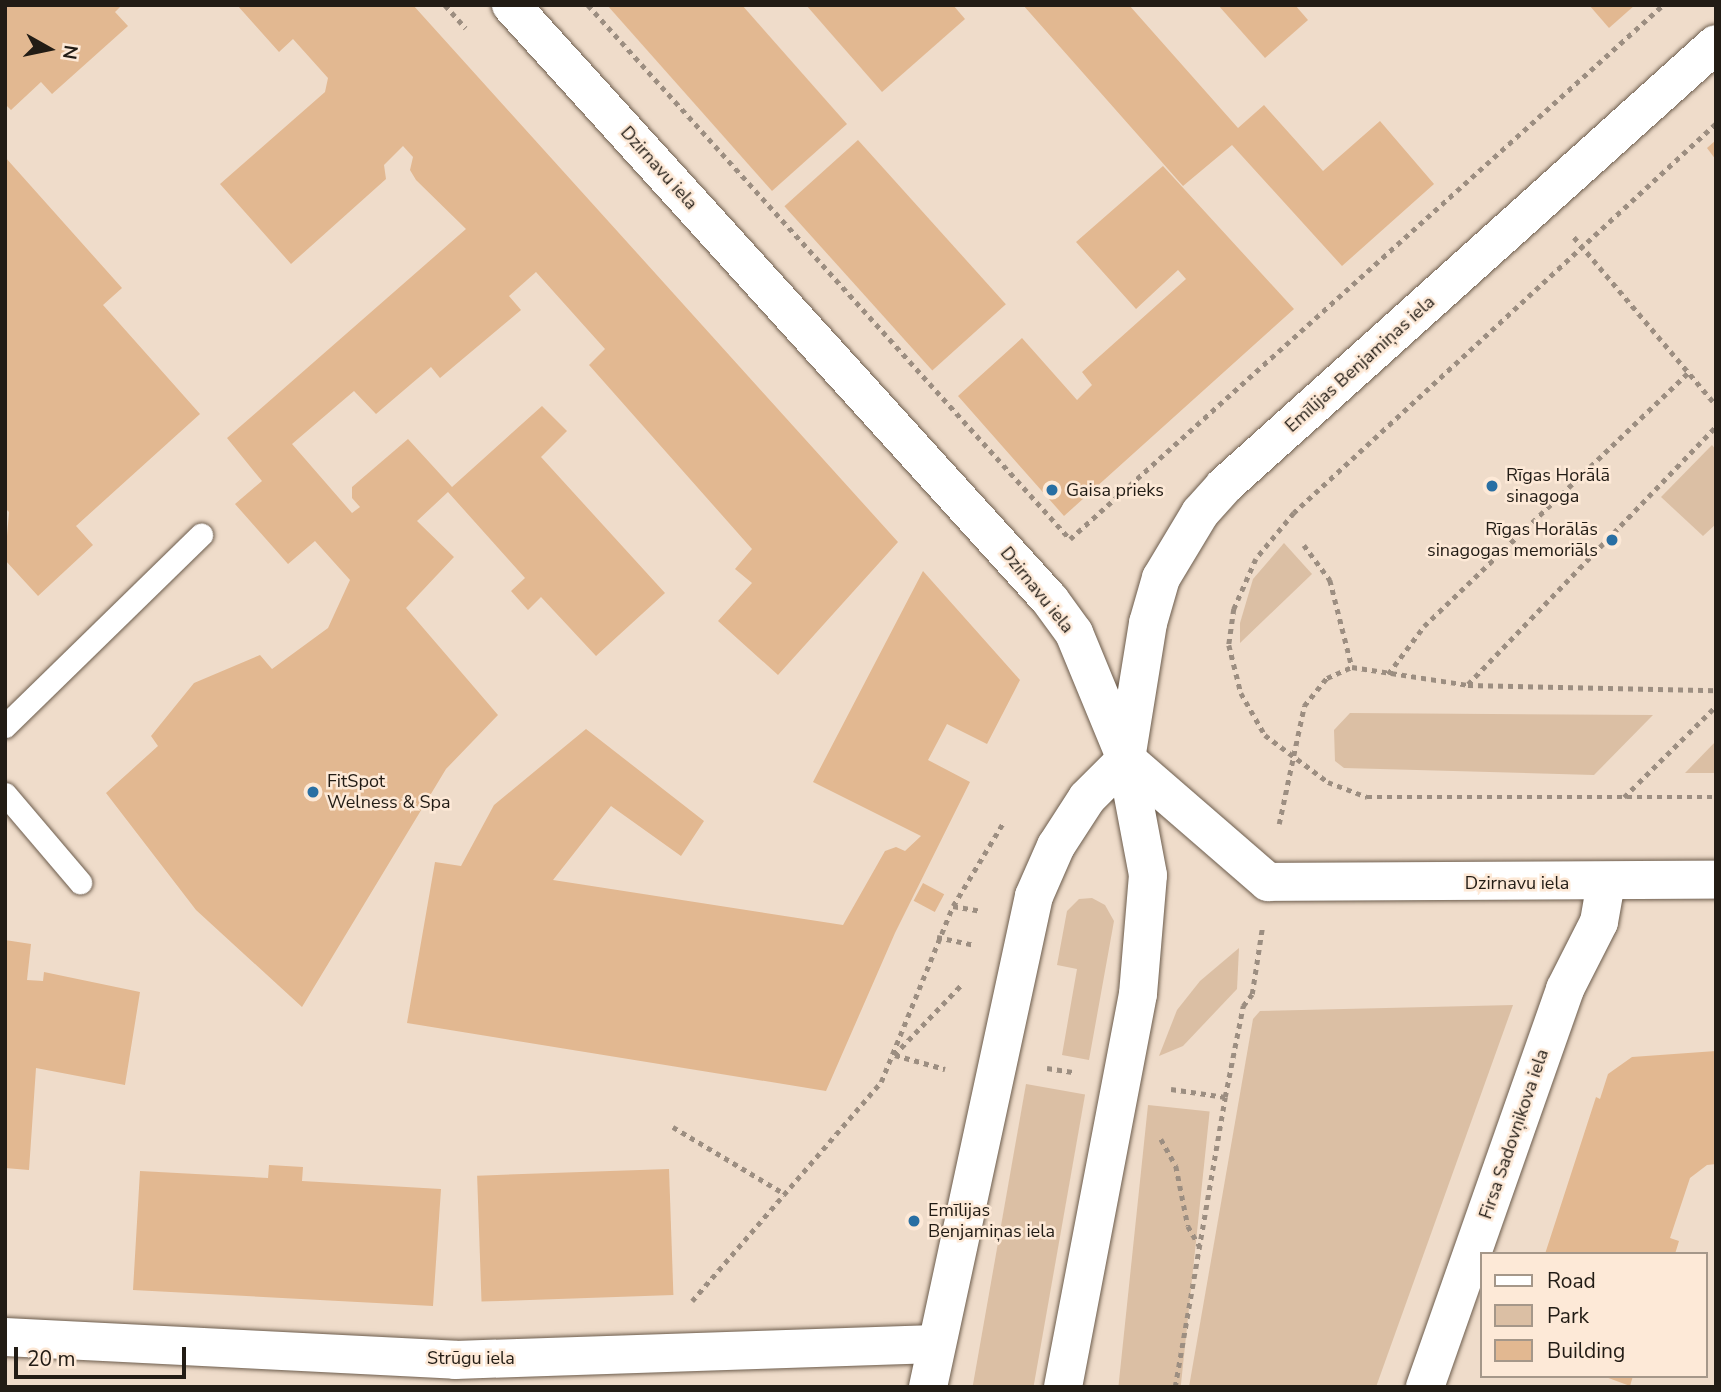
<!DOCTYPE html>
<html>
<head>
<meta charset="utf-8">
<style>
  body { margin:0 }
  #map { position:relative; width:1721px; height:1392px; overflow:hidden; background:#efdcca; font-family:"Nunito Sans",sans-serif }
  div>[style] { position:absolute }
  [style*='--x'] { left:calc(var(--x)*1px); top:calc(var(--y)*1px); width:calc(var(--w)*1px); rotate:calc(var(--a)*1deg) }
  .green>* { inset:0; background:#dbbfa4; transform-origin:0 0 }
  .building>* { inset:0; background:#e2b891; transform-origin:0 0 }
  .path>* { height:4.5px; margin-top:-2.25px; transform-origin:0; background:repeating-linear-gradient(90deg,#9c8e81 0 5px,transparent 0 10px) }
  .roads { filter:drop-shadow(0 0 2px #6c5c4c) drop-shadow(0 0 2px #6c5c4c) }
  .service>* { height:23px; margin:-11.5px; padding:0 11.5px; transform-origin:11.5px; border-radius:11.5px; background:#fff }
  .minor>* { height:38px; margin:-19px; padding:0 19px; transform-origin:19px; border-radius:19px; background:#fff }
  .tertiary>* { height:38px; margin:-19px; padding:0 19px; transform-origin:19px; border-radius:19px; background:#fff }
  .dots>* { width:19px; height:19px; translate:-50% -50%; box-sizing:border-box; border:4px solid #fde9d7; border-radius:50% }
  span { translate:-50% -50%; white-space:nowrap; text-align:center; line-height:1.15; -webkit-text-stroke:5px #fde9d7; paint-order:stroke }
  .street-label { font-size:18px; color:#221c15 }
  .poi-label { font-size:18px; color:#221c15 }
  .left { translate:0 -50%; text-align:left }
  .right { translate:-100% -50%; text-align:right }
  .frame { position:absolute; inset:0; border:7px solid #221c15; pointer-events:none }
  .legend { position:absolute; left:1480px; top:1252px; width:228px; height:126px; box-sizing:border-box; background:#fde9d7; border:2px solid #a59789; margin:0; padding:9px 12px; list-style:none; font-size:21px; color:#221c15 }
  .legend li { display:flex; align-items:center; gap:14px; height:35px }
  .legend b { width:35px; border:2px solid #a59789 }
  .north { position:absolute; left:14px; top:14px; width:70px; height:70px; -webkit-text-stroke:5px #fde9d7; paint-order:stroke; rotate:99deg; font-size:19px; font-weight:700; line-height:28px; text-align:center; color:#221c15 }
  .north::after { content:''; display:block; margin:auto; width:24px; height:32px; background:#221c15; clip-path:polygon(50% 0,100% 100%,50% 72%,0 100%) }
  .scale { position:absolute; left:14px; top:1347px; width:172px; height:32px; box-sizing:border-box; border:4px solid #221c15; border-top:0; padding-left:9px; font-size:21px; line-height:24px; white-space:nowrap; color:#221c15; -webkit-text-stroke:5px #fde9d7; paint-order:stroke }
</style>
</head>
<body>
<div id="map">
  <div class="green">
    <i style="clip-path:polygon(1712px 445px,1716px 450px,1716px 524px,1703px 536px,1661px 497px)"></i>
    <i style="clip-path:polygon(1284px 543px,1312px 574px,1240px 643px,1240px 623px,1253px 579px)"></i>
    <i style="clip-path:polygon(1350px 713px,1653px 715px,1594px 775px,1344px 768px,1335px 761px,1334px 730px)"></i>
    <i style="clip-path:polygon(1716px 741px,1716px 773px,1685px 773px)"></i>
    <i style="clip-path:polygon(1092px 898px,1105px 905px,1114px 921px,1089px 1060px,1062px 1055px,1077px 969px,1057px 965px,1067px 911px,1079px 899px)"></i>
    <i style="clip-path:polygon(1239px 948px,1237px 989px,1183px 1046px,1159px 1056px,1177px 1010px,1200px 981px)"></i>
    <i style="clip-path:polygon(1513px 1005px,1376px 1387px,1189px 1387px,1253px 1019px,1260px 1011px)"></i>
    <i style="left:1026px;top:1084px;width:60px;height:309px;rotate:10deg"></i>
    <i style="left:1148px;top:1105px;width:62px;height:287px;rotate:6deg"></i>
  </div>
  <div class="building">
    <i style="clip-path:polygon(5px 5px,122px 5px,115px 12px,128px 26px,52px 94px,41px 82px,11px 110px,5px 104px)"></i>
    <i style="clip-path:polygon(237px 5px,413px 5px,898px 542px,778px 675px,718px 621px,752px 583px,735px 569px,752px 549px,589px 365px,605px 349px,536px 272px,509px 296px,521px 310px,440px 378px,431px 367px,376px 414px,354px 391px,292px 444px,352px 513px,360px 507px,352px 498px,352px 487px,408px 439px,452px 487px,542px 406px,567px 431px,541px 457px,665px 593px,596px 656px,541px 597px,528px 610px,511px 591px,525px 578px,448px 492px,417px 521px,454px 557px,406px 608px,498px 715px,446px 769px,302px 1007px,196px 910px,106px 793px,158px 746px,151px 736px,194px 683px,260px 655px,272px 669px,328px 628px,350px 580px,315px 541px,288px 564px,235px 504px,262px 481px,227px 438px,466px 229px,416px 180px,410px 170px,413px 157px,403px 146px,384px 165px,386px 179px,291px 264px,220px 184px,325px 92px,328px 78px,293px 39px,279px 52px)"></i>
    <i style="clip-path:polygon(607px 5px,742px 5px,847px 124px,772px 191px)"></i>
    <i style="clip-path:polygon(806px 5px,953px 5px,965px 19px,882px 92px)"></i>
    <i style="clip-path:polygon(1023px 5px,1129px 5px,1238px 128px,1264px 105px,1323px 171px,1380px 121px,1434px 184px,1342px 266px,1232px 145px,1183px 186px)"></i>
    <i style="clip-path:polygon(1218px 5px,1295px 5px,1308px 20px,1265px 58px)"></i>
    <i style="clip-path:polygon(1589px 5px,1635px 5px,1609px 28px)"></i>
    <i style="left:858px;top:140px;width:221px;height:99px;rotate:48deg"></i>
    <i style="clip-path:polygon(1716px 140px,1716px 160px,1707px 148px)"></i>
    <i style="clip-path:polygon(5px 157px,122px 288px,103px 305px,200px 414px,76px 526px,93px 545px,38px 596px,5px 560px,9px 512px,5px 508px)"></i>
    <i style="clip-path:polygon(1163px 166px,1294px 309px,1064px 516px,958px 396px,1022px 338px,1077px 400px,1092px 385px,1082px 372px,1186px 279px,1178px 270px,1136px 309px,1076px 242px)"></i>
    <i style="clip-path:polygon(923px 571px,1020px 680px,987px 744px,947px 724px,928px 760px,970px 782px,895px 933px,826px 1091px,407px 1023px,435px 862px,461px 866px,494px 805px,586px 729px,704px 821px,681px 856px,611px 806px,553px 880px,843px 925px,885px 851px,896px 847px,905px 851px,921px 836px,813px 782px)"></i>
    <i style="left:923px;top:883px;width:24px;height:20px;rotate:28deg"></i>
    <i style="clip-path:polygon(5px 940px,31px 944px,27px 980px,43px 981px,44px 972px,140px 992px,125px 1085px,36px 1068px,29px 1170px,5px 1168px)"></i>
    <i style="clip-path:polygon(1716px 1051px,1716px 1164px,1707px 1165px,1690px 1178px,1670px 1238px,1679px 1241px,1675px 1254px,1545px 1254px,1596px 1097px,1600px 1099px,1608px 1074px,1632px 1057px)"></i>
    <i style="clip-path:polygon(269px 1165px,303px 1167px,302px 1181px,441px 1189px,433px 1306px,133px 1290px,140px 1171px,268px 1178px)"></i>
    <i style="left:669px;top:1169px;width:126px;height:192px;rotate:88deg"></i>
    <i style="clip-path:polygon(1603px 1376px,1633px 1376px,1630px 1386px)"></i>
  </div>
  <div class="path">
    <i style="--x:445;--y:5;--w:31;--a:48"></i>
    <i style="--x:588;--y:5;--w:719;--a:47.93"></i>
    <i style="--x:1070;--y:539;--w:798;--a:-42"></i>
    <i style="--x:1716;--y:124;--w:574;--a:137.33"></i>
    <i style="--x:1294;--y:513;--w:60;--a:129.6"></i>
    <i style="--x:1256;--y:559;--w:55;--a:113.7"></i>
    <i style="--x:1234;--y:609;--w:36;--a:98"></i>
    <i style="--x:1229;--y:645;--w:49;--a:76"></i>
    <i style="--x:1241;--y:693;--w:48;--a:60.3"></i>
    <i style="--x:1265;--y:735;--w:79;--a:36.7"></i>
    <i style="--x:1328;--y:782;--w:42;--a:21"></i>
    <i style="--x:1367;--y:797;--w:349;--a:0"></i>
    <i style="--x:1574;--y:237;--w:220;--a:49.8"></i>
    <i style="--x:1304;--y:545;--w:44;--a:53.4"></i>
    <i style="--x:1330;--y:580;--w:90;--a:75.8"></i>
    <i style="--x:1352;--y:667;--w:117;--a:8.8"></i>
    <i style="--x:1468;--y:685;--w:248;--a:1.2"></i>
    <i style="--x:1388;--y:674;--w:60;--a:-53.1"></i>
    <i style="--x:1424;--y:626;--w:367;--a:-43.8"></i>
    <i style="--x:1468;--y:684;--w:358;--a:-46.1"></i>
    <i style="--x:1624;--y:797;--w:129;--a:-44.7"></i>
    <i style="--x:1279;--y:824;--w:121;--a:-78"></i>
    <i style="--x:1304;--y:706;--w:36;--a:-51"></i>
    <i style="--x:1327;--y:678;--w:27;--a:-24"></i>
    <i style="--x:953;--y:906;--w:97;--a:-58.9"></i>
    <i style="--x:937;--y:937;--w:38;--a:12"></i>
    <i style="--x:894;--y:1055;--w:100;--a:-46.2"></i>
    <i style="--x:895;--y:1055;--w:52;--a:15.6"></i>
    <i style="--x:1047;--y:1068;--w:26;--a:9"></i>
    <i style="--x:1171;--y:1089;--w:55;--a:8.4"></i>
    <i style="--x:673;--y:1127;--w:131;--a:30.9"></i>
    <i style="--x:1161;--y:1139;--w:31;--a:61"></i>
    <i style="--x:1176;--y:1166;--w:61;--a:78.7"></i>
    <i style="--x:1188;--y:1226;--w:24;--a:60"></i>
    <i style="--x:692;--y:1301;--w:289;--a:-49.2"></i>
    <i style="--x:881;--y:1082;--w:190;--a:-67.8"></i>
    <i style="--x:953;--y:906;--w:29;--a:10"></i>
    <i style="--x:1175;--y:1387;--w:294;--a:-80.2"></i>
    <i style="--x:1225;--y:1097;--w:93;--a:-78.8"></i>
    <i style="--x:1243;--y:1006;--w:15;--a:-53"></i>
    <i style="--x:1252;--y:994;--w:66;--a:-81.3"></i>
  </div>
  <div class="roads">
    <div class="service">
      <i style="--x:5;--y:726;--w:274;--a:-44.3"></i>
      <i style="--x:5;--y:794;--w:116;--a:49.6"></i>
    </div>
    <div class="minor">
      <i style="--x:511;--y:5;--w:803;--a:47.83"></i>
      <i style="--x:1050;--y:600;--w:41;--a:54"></i>
      <i style="--x:1074;--y:633;--w:136;--a:67.6"></i>
      <i style="--x:5;--y:1337;--w:451;--a:2.9"></i>
      <i style="--x:455;--y:1360;--w:481;--a:-1.9"></i>
      <i style="--x:1425;--y:1387;--w:422;--a:-70.6"></i>
      <i style="--x:1565;--y:989;--w:75;--a:-63.1"></i>
      <i style="--x:1599;--y:922;--w:40;--a:-80"></i>
    </div>
    <div class="tertiary">
      <i style="--x:1126;--y:759;--w:188;--a:40.9"></i>
      <i style="--x:1268;--y:882;--w:448;--a:-0.3"></i>
      <i style="--x:928;--y:1387;--w:502;--a:-77.82"></i>
      <i style="--x:1034;--y:896;--w:55;--a:-66.3"></i>
      <i style="--x:1056;--y:846;--w:57;--a:-57.1"></i>
      <i style="--x:1087;--y:798;--w:55;--a:-45"></i>
      <i style="--x:1063;--y:1387;--w:400;--a:-79.2"></i>
      <i style="--x:1138;--y:994;--w:119;--a:-85.2"></i>
      <i style="--x:1148;--y:875;--w:118;--a:-100.7"></i>
      <i style="--x:1126;--y:759;--w:138;--a:-80.8"></i>
      <i style="--x:1148;--y:623;--w:47;--a:-73.9"></i>
      <i style="--x:1161;--y:578;--w:76;--a:-59"></i>
      <i style="--x:1200;--y:513;--w:36;--a:-48"></i>
      <i style="--x:1224;--y:486;--w:661;--a:-41.94"></i>
    </div>
  </div>
  <div class="dots">
    <i style="left:1492px;top:486px;background:#296fa3"></i>
    <i style="left:1052px;top:490px;background:#296fa3"></i>
    <i style="left:1612px;top:540px;background:#296fa3"></i>
    <i style="left:313px;top:792px;background:#296fa3"></i>
    <i style="left:914px;top:1221px;background:#296fa3"></i>
  </div>
  <div class="street-label">
    <span style="left:659px;top:168px;rotate:48deg">Dzirnavu iela</span>
    <span style="left:1360px;top:364px;rotate:-42deg">Emīlijas Benjamiņas iela</span>
    <span style="left:1037px;top:590px;rotate:51deg">Dzirnavu iela</span>
    <span style="left:1517px;top:883px">Dzirnavu iela</span>
    <span style="left:1514px;top:1134px;rotate:-71deg">Firsa Sadovņikova iela</span>
    <span style="left:471px;top:1358px">Strūgu iela</span>
  </div>
  <div class="poi-label">
    <span class="left" style="left:1506px;top:486px">Rīgas Horālā<br>sinagoga</span>
    <span class="left" style="left:1066px;top:490px">Gaisa prieks</span>
    <span class="right" style="left:1598px;top:540px">Rīgas Horālās<br>sinagogas memoriāls</span>
    <span class="left" style="left:327px;top:792px">FitSpot<br>Welness &amp; Spa</span>
    <span class="left" style="left:928px;top:1221px">Emīlijas<br>Benjamiņas iela</span>
  </div>
  <div class="frame"></div>
  <ul class="legend">
  <li><b style="height:9px;background:#fff"></b>Road</li>
  <li><b style="height:19px;background:#dbbfa4"></b>Park</li>
  <li><b style="height:19px;background:#e2b891"></b>Building</li>
  </ul>
  <div class="north">N</div>
  <div class="scale">20 m</div>
</div>
</body>
</html>
